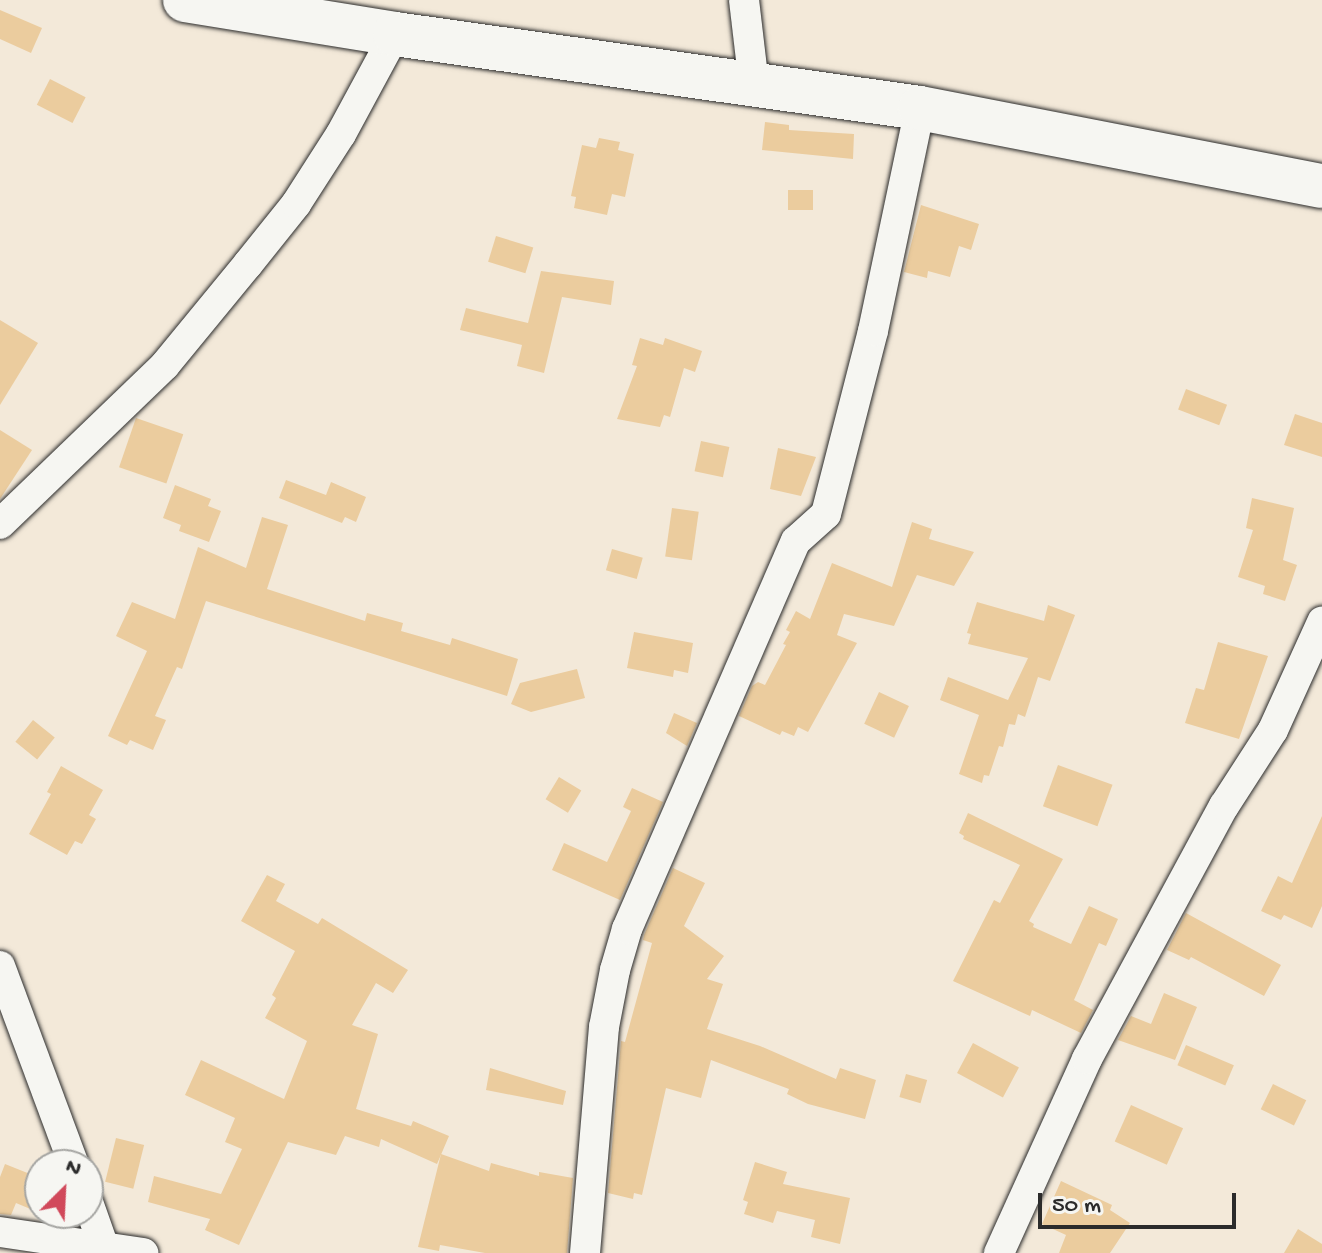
<!DOCTYPE html>
<html>
<head>
<meta charset="utf-8">
<style>
  body { margin:0 }
  #map { position:relative; width:1322px; height:1253px; overflow:hidden; background:#f3e9d9; font-family:"Gochi Hand",sans-serif }
  div>[style] { position:absolute }
  [style*='--x'] { left:calc(var(--x)*1px); top:calc(var(--y)*1px); width:calc(var(--w)*1px); rotate:calc(var(--a)*1deg) }
  .building>* { inset:0; background:#ebcc9e; transform-origin:0 0 }
  .roads { filter:drop-shadow(0 0 2px #2b2b2b) drop-shadow(0 0 2px #2b2b2b) }
  .street>* { height:30px; margin:-15px; padding:0 15px; transform-origin:15px; border-radius:15px; background:#f6f6f2 }
  .secondary>* { height:44px; margin:-22px; padding:0 22px; transform-origin:22px; border-radius:22px; background:#f6f6f2 }
  span { translate:-50% -50%; white-space:nowrap; text-align:center; line-height:1.15; -webkit-text-stroke:7px #f6f6f2; paint-order:stroke }
  .north { position:absolute; left:24px; top:1149px; width:80px; height:80px; box-sizing:border-box; background:#f6f6f2; border:2px solid #a5a5a2; border-radius:50%; rotate:24deg; font-size:22px; font-weight:700; line-height:32px; text-align:center; color:#2b2b2b }
  .north::after { content:''; display:block; margin:auto; width:28px; height:36px; background:#d1495b; clip-path:polygon(50% 0,100% 100%,50% 72%,0 100%) }
  .scale { position:absolute; left:1038px; top:1193px; width:198px; height:36px; box-sizing:border-box; border:4px solid #2b2b2b; border-top:0; padding-left:10px; font-size:24px; line-height:28px; white-space:nowrap; color:#2b2b2b; -webkit-text-stroke:6px #f6f6f2; paint-order:stroke }
</style>
</head>
<body>
<div id="map">
  <div class="building">
    <i style="clip-path:polygon(0 10px,42px 28px,31px 53px,0 39px)"></i>
    <i style="left:50px;top:79px;width:40px;height:29px;rotate:27deg"></i>
    <i style="clip-path:polygon(765px 122px,789px 125px,789px 130px,854px 134px,853px 159px,762px 150px)"></i>
    <i style="clip-path:polygon(599px 138px,620px 142px,618px 150px,634px 154px,625px 197px,612px 194px,607px 215px,574px 208px,576px 197px,571px 196px,582px 145px,596px 148px)"></i>
    <i style="left:788px;top:190px;width:25px;height:20px"></i>
    <i style="clip-path:polygon(921px 205px,979px 224px,971px 250px,959px 246px,950px 277px,928px 271px,927px 278px,904px 272px)"></i>
    <i style="left:496px;top:236px;width:39px;height:27px;rotate:17deg"></i>
    <i style="clip-path:polygon(541px 271px,614px 281px,611px 305px,562px 297px,544px 373px,517px 366px,522px 345px,460px 330px,466px 308px,528px 323px)"></i>
    <i style="clip-path:polygon(0 320px,38px 343px,0 405px)"></i>
    <i style="clip-path:polygon(640px 338px,663px 345px,665px 338px,702px 351px,695px 372px,684px 368px,670px 417px,664px 415px,660px 427px,617px 419px,637px 366px,632px 365px)"></i>
    <i style="left:1186px;top:389px;width:44px;height:22px;rotate:21deg"></i>
    <i style="clip-path:polygon(1295px 414px,1322px 423px,1322px 457px,1284px 445px)"></i>
    <i style="left:136px;top:418px;width:50px;height:52px;rotate:19deg"></i>
    <i style="clip-path:polygon(0 430px,32px 450px,0 499px)"></i>
    <i style="left:701px;top:441px;width:29px;height:31px;rotate:12deg"></i>
    <i style="clip-path:polygon(778px 448px,816px 457px,801px 496px,770px 489px)"></i>
    <i style="clip-path:polygon(286px 480px,326px 495px,331px 482px,366px 497px,356px 522px,345px 517px,342px 523px,279px 498px)"></i>
    <i style="clip-path:polygon(175px 485px,211px 499px,208px 506px,221px 511px,209px 542px,179px 531px,181px 525px,163px 518px)"></i>
    <i style="clip-path:polygon(1252px 498px,1294px 508px,1283px 560px,1297px 565px,1285px 601px,1263px 594px,1265px 586px,1238px 577px,1253px 530px,1246px 528px)"></i>
    <i style="left:672px;top:508px;width:27px;height:49px;rotate:8deg"></i>
    <i style="clip-path:polygon(262px 517px,288px 525px,267px 589px,365px 621px,367px 613px,403px 623px,401px 631px,450px 645px,452px 638px,518px 659px,507px 696px,206px 601px,182px 669px,177px 667px,155px 716px,166px 720px,153px 750px,130px 740px,127px 745px,108px 736px,147px 651px,116px 636px,132px 602px,175px 619px,198px 547px,246px 568px)"></i>
    <i style="clip-path:polygon(912px 522px,932px 529px,929px 539px,974px 552px,954px 586px,917px 575px,894px 626px,844px 614px,837px 635px,857px 643px,808px 732px,798px 727px,794px 736px,782px 731px,780px 735px,739px 716px,752px 686px,758px 682px,765px 685px,786px 645px,783px 644px,790px 632px,786px 630px,796px 611px,810px 619px,832px 563px,892px 587px)"></i>
    <i style="left:612px;top:549px;width:32px;height:22px;rotate:16deg"></i>
    <i style="clip-path:polygon(977px 602px,1044px 621px,1048px 605px,1075px 615px,1050px 681px,1038px 677px,1025px 717px,1018px 714px,1015px 725px,1009px 724px,1003px 747px,999px 746px,989px 776px,984px 775px,982px 783px,959px 774px,979px 715px,940px 700px,948px 677px,1008px 700px,1028px 658px,968px 644px,971px 634px,967px 633px)"></i>
    <i style="clip-path:polygon(634px 632px,693px 643px,688px 673px,674px 670px,673px 677px,627px 668px)"></i>
    <i style="clip-path:polygon(1218px 642px,1268px 656px,1239px 739px,1185px 723px,1196px 688px,1204px 690px)"></i>
    <i style="clip-path:polygon(577px 669px,585px 698px,531px 712px,511px 704px,520px 683px)"></i>
    <i style="left:879px;top:692px;width:33px;height:35px;rotate:25deg"></i>
    <i style="clip-path:polygon(674px 713px,697px 723px,687px 746px,666px 733px)"></i>
    <i style="left:33px;top:720px;width:28px;height:28px;rotate:39deg"></i>
    <i style="left:1058px;top:765px;width:58px;height:44px;rotate:20deg"></i>
    <i style="clip-path:polygon(61px 766px,103px 790px,89px 815px,96px 819px,82px 844px,75px 841px,67px 855px,29px 834px,51px 794px,47px 792px)"></i>
    <i style="left:559px;top:777px;width:26px;height:26px;rotate:31deg"></i>
    <i style="clip-path:polygon(632px 788px,663px 802px,620px 900px,552px 870px,564px 843px,607px 862px,631px 811px,623px 807px)"></i>
    <i style="clip-path:polygon(968px 813px,1063px 859px,1029px 921px,1034px 924px,1033px 927px,1071px 944px,1089px 906px,1118px 919px,1106px 946px,1099px 943px,1074px 1000px,1093px 1010px,1081px 1033px,1032px 1010px,1030px 1016px,953px 981px,994px 900px,1000px 903px,1020px 865px,963px 839px,964px 836px,959px 833px)"></i>
    <i style="clip-path:polygon(1322px 816px,1322px 906px,1312px 928px,1284px 915px,1281px 920px,1261px 911px,1278px 876px,1292px 883px)"></i>
    <i style="clip-path:polygon(673px 868px,705px 883px,684px 926px,724px 956px,707px 979px,723px 984px,707px 1029px,760px 1046px,836px 1079px,840px 1068px,876px 1080px,865px 1119px,808px 1104px,787px 1094px,789px 1089px,711px 1060px,701px 1098px,666px 1088px,642px 1195px,634px 1193px,633px 1199px,608px 1193px,621px 1041px,625px 1042px,652px 943px,643px 940px,644px 935px)"></i>
    <i style="clip-path:polygon(267px 875px,285px 884px,276px 901px,318px 924px,322px 918px,408px 970px,393px 993px,376px 983px,352px 1025px,378px 1034px,356px 1109px,411px 1126px,413px 1121px,449px 1136px,437px 1164px,381px 1139px,379px 1147px,345px 1136px,336px 1155px,288px 1142px,239px 1245px,205px 1230px,210px 1219px,148px 1202px,154px 1176px,221px 1194px,242px 1149px,225px 1142px,235px 1118px,185px 1095px,201px 1060px,284px 1099px,307px 1041px,265px 1018px,276px 998px,272px 995px,295px 951px,241px 921px)"></i>
    <i style="clip-path:polygon(1186px 913px,1281px 965px,1264px 996px,1191px 957px,1189px 960px,1167px 950px)"></i>
    <i style="clip-path:polygon(1164px 993px,1197px 1007px,1175px 1060px,1118px 1040px,1131px 1016px,1151px 1024px)"></i>
    <i style="left:973px;top:1043px;width:52px;height:34px;rotate:28deg"></i>
    <i style="left:1186px;top:1045px;width:52px;height:22px;rotate:23deg"></i>
    <i style="clip-path:polygon(490px 1068px,566px 1091px,563px 1105px,486px 1090px)"></i>
    <i style="left:906px;top:1074px;width:22px;height:24px;rotate:16deg"></i>
    <i style="left:1273px;top:1084px;width:37px;height:28px;rotate:26deg"></i>
    <i style="left:1131px;top:1105px;width:57px;height:40px;rotate:24deg"></i>
    <i style="left:116px;top:1138px;width:29px;height:45px;rotate:14deg"></i>
    <i style="clip-path:polygon(441px 1154px,489px 1171px,491px 1163px,539px 1176px,539px 1172px,573px 1178px,567px 1253px,485px 1253px,440px 1245px,439px 1251px,418px 1247px)"></i>
    <i style="clip-path:polygon(755px 1162px,787px 1172px,783px 1184px,850px 1198px,840px 1244px,811px 1237px,815px 1220px,777px 1211px,773px 1223px,744px 1214px,748px 1202px,743px 1200px)"></i>
    <i style="clip-path:polygon(5px 1164px,40px 1178px,40px 1213px,16px 1203px,11px 1215px,0 1214px,0 1177px)"></i>
    <i style="clip-path:polygon(1061px 1181px,1112px 1205px,1110px 1210px,1130px 1223px,1110px 1253px,1059px 1253px,1066px 1235px,1042px 1224px)"></i>
    <i style="clip-path:polygon(1298px 1229px,1322px 1244px,1322px 1253px,1284px 1253px)"></i>
  </div>
  <div class="roads">
    <div class="street">
      <i style="--x:744;--y:0;--w:86;--a:83.3"></i>
      <i style="--x:0;--y:524;--w:229;--a:-43.9"></i>
      <i style="--x:165;--y:365;--w:131;--a:-50.6"></i>
      <i style="--x:248;--y:264;--w:77;--a:-51.3"></i>
      <i style="--x:296;--y:204;--w:83;--a:-57.3"></i>
      <i style="--x:341;--y:134;--w:114;--a:-61.6"></i>
      <i style="--x:0;--y:966;--w:212;--a:69.6"></i>
      <i style="--x:88;--y:1202;--w:54;--a:70.6"></i>
      <i style="--x:0;--y:1232;--w:145;--a:8.4"></i>
      <i style="--x:585;--y:1253;--w:227;--a:-85.2"></i>
      <i style="--x:604;--y:1027;--w:58;--a:-79.1"></i>
      <i style="--x:615;--y:970;--w:43;--a:-73.7"></i>
      <i style="--x:627;--y:929;--w:423;--a:-66.5"></i>
      <i style="--x:796;--y:541;--w:40;--a:-42"></i>
      <i style="--x:826;--y:514;--w:189;--a:-75.6"></i>
      <i style="--x:873;--y:331;--w:228;--a:-78.1"></i>
      <i style="--x:999;--y:1253;--w:213;--a:-65.6"></i>
      <i style="--x:1087;--y:1059;--w:288;--a:-61.6"></i>
      <i style="--x:1224;--y:806;--w:90;--a:-57.2"></i>
      <i style="--x:1273;--y:730;--w:119;--a:-65.6"></i>
    </div>
    <div class="secondary">
      <i style="--x:185;--y:0;--w:213;--a:9.2"></i>
      <i style="--x:395;--y:34;--w:530;--a:8.02"></i>
      <i style="--x:920;--y:108;--w:409;--a:11"></i>
    </div>
  </div>
  <div class="north">N</div>
  <div class="scale">50 m</div>
</div>
</body>
</html>
